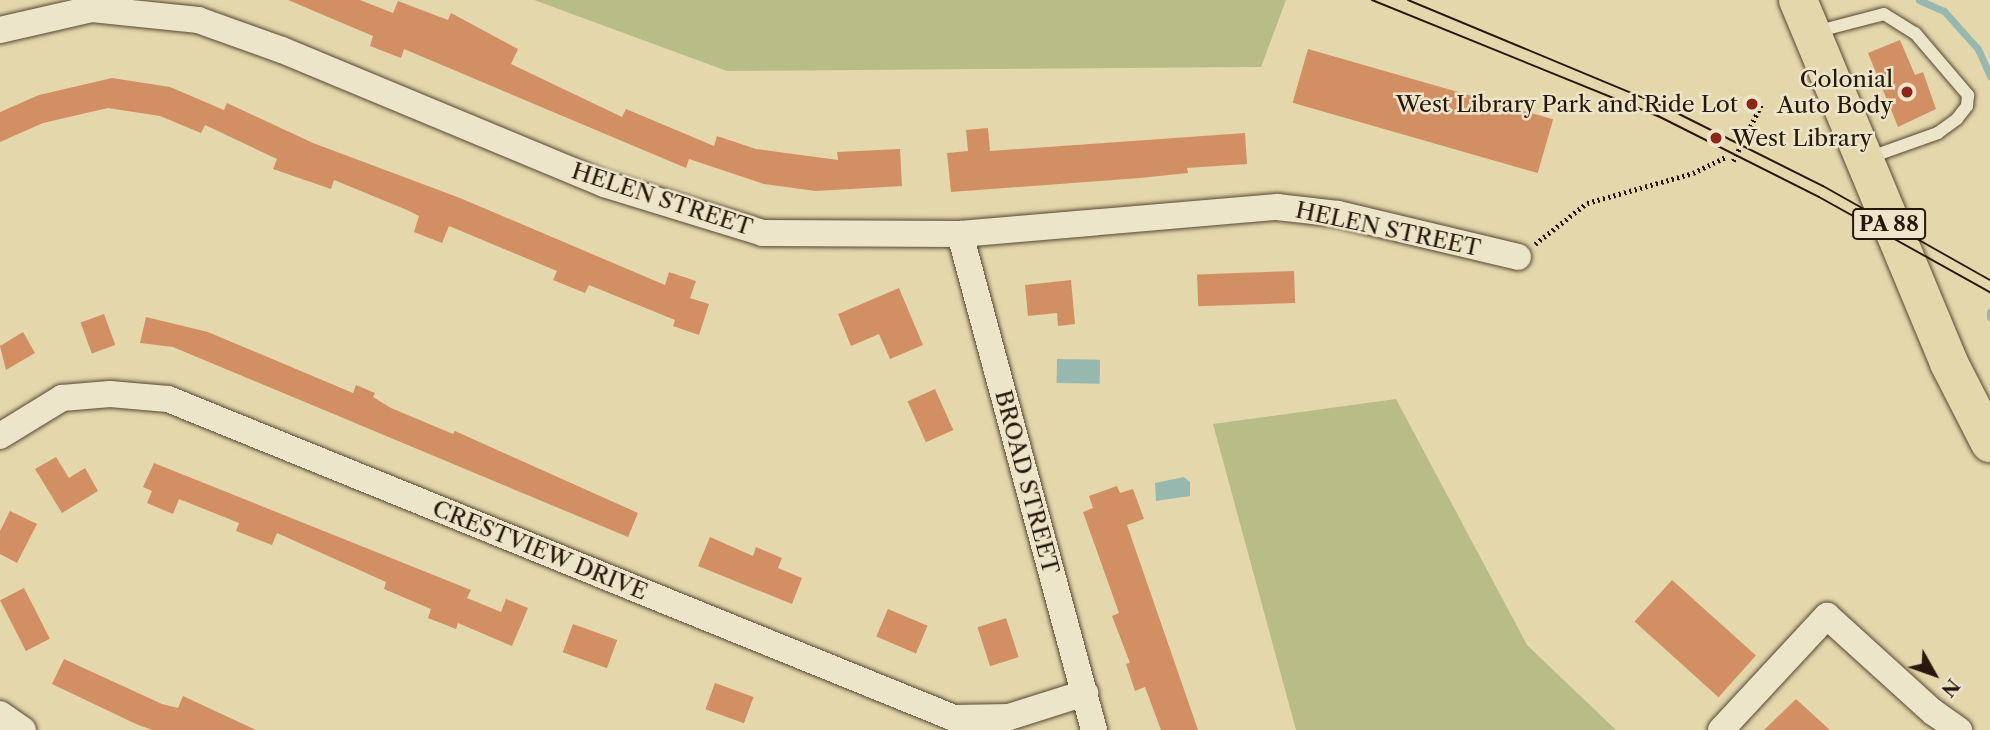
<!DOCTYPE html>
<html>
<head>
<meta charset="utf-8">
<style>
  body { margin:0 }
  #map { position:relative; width:1990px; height:730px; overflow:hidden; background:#e4d7ac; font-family:"Libre Caslon Text",serif }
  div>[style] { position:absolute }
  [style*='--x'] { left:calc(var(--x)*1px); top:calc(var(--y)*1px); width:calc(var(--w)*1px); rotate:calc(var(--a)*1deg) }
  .green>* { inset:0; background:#b8bd87 }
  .water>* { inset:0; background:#96b8af; transform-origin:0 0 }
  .stream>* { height:7px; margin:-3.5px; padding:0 3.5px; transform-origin:3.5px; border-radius:3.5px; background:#96b8af }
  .building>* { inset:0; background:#d38f64; transform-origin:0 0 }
  .path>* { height:4.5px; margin-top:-2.25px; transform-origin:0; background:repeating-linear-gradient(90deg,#27180b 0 2px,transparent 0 5.5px) }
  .roads { filter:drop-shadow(0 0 2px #564833) drop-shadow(0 0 2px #564833) }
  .lane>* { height:12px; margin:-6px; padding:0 6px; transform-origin:6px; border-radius:6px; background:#ede5c9 }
  .street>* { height:26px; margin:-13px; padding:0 13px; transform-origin:13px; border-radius:13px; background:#ede5c9 }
  .primary>* { height:38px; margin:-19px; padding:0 19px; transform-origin:19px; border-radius:19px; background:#e4d7ac }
  .tram>* { height:2px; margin:-1px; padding:0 1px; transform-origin:1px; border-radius:1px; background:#27180b }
  .dots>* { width:19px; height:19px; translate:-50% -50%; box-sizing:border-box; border:4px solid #ede5c9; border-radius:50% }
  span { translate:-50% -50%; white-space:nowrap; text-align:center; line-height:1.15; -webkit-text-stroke:5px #ede5c9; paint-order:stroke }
  .shield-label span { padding:2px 5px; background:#ede5c9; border:2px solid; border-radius:5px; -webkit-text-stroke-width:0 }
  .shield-label { font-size:21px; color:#27180b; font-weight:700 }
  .poi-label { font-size:23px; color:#27180b }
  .right { translate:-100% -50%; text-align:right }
  .left { translate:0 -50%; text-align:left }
  .street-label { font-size:23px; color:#27180b }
  .north { position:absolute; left:1899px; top:639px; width:70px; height:70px; -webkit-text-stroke:5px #ede5c9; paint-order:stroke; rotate:130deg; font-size:19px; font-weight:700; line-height:28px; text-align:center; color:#27180b }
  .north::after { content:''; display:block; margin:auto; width:24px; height:32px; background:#27180b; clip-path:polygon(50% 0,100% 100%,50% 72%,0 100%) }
</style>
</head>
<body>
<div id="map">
  <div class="green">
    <i style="clip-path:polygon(534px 0,1286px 0,1261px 67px,727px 71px)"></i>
    <i style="clip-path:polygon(1396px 399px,1527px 645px,1616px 730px,1296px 730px,1213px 424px)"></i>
  </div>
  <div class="water">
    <i style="left:1057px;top:359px;width:43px;height:24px;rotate:1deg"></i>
    <i style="clip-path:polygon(1184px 477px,1190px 482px,1190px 496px,1156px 501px,1155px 483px)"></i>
  </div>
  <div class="stream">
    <i style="--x:1919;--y:0;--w:27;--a:24"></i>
    <i style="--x:1944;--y:11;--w:51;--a:48.2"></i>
    <i style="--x:1978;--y:49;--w:30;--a:66"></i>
    <i style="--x:1990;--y:312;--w:5;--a:90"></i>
  </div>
  <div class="building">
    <i style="clip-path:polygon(288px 0,360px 0,393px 13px,398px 1px,448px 20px,451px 13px,518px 49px,511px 64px,622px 117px,626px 109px,714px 146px,717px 136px,756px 149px,838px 160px,837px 152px,900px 149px,902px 186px,816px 191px,764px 184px,689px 159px,686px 168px,404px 49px,401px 58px,370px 46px,373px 36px)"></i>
    <i style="clip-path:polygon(1900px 40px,1915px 75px,1923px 72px,1936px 109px,1898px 127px,1868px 53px)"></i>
    <i style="left:1308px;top:49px;width:255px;height:56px;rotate:16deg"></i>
    <i style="clip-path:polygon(112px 78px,170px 87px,224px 110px,227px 103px,313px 143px,460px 198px,665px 285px,669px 272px,696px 281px,690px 298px,709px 304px,699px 335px,673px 326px,675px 320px,589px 285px,585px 293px,553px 280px,557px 271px,449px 226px,442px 243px,414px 232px,419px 216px,407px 210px,334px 180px,331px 189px,273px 169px,277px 159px,205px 125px,201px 133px,160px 116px,108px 108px,43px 123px,0 142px,0 112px,39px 95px)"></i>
    <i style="clip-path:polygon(988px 128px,990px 151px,1245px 133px,1247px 164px,1187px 168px,1188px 173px,1140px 178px,951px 192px,947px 153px,968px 151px,966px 130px)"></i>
    <i style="left:1294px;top:271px;width:32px;height:97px;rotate:88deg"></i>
    <i style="clip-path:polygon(1071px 280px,1075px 324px,1058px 326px,1057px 313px,1028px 316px,1025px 285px)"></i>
    <i style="clip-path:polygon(899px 288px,923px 345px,890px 359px,879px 334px,851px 346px,838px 314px)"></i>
    <i style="left:104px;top:314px;width:33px;height:25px;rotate:70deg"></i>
    <i style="clip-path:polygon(146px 317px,208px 332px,353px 393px,356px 385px,375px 393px,373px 397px,391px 408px,453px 434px,455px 431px,638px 513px,628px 537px,173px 347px,140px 343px)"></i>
    <i style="clip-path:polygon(23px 332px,35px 353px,6px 370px,0 346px)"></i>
    <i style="left:935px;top:389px;width:45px;height:30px;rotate:66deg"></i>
    <i style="clip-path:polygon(56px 457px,69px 478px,85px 468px,98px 491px,62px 513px,35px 469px)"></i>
    <i style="clip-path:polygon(154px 463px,471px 590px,467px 598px,501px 612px,506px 599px,528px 608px,512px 646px,458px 623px,456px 629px,428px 618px,431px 609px,384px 589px,386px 582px,277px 533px,272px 545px,236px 531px,239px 523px,179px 499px,173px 514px,147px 503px,152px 491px,143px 487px)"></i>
    <i style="clip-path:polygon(1117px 486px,1120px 493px,1133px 489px,1144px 519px,1127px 525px,1198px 730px,1161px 730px,1145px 687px,1135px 691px,1126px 664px,1130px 663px,1112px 616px,1119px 613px,1083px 512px,1093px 508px,1089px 496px)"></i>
    <i style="clip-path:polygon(10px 511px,37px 524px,17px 563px,0 554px,0 531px)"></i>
    <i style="clip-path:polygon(710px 537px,753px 556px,756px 547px,782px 558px,778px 568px,802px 578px,792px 604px,698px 566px)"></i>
    <i style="left:1672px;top:580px;width:113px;height:56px;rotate:42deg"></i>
    <i style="left:24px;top:588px;width:57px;height:27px;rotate:63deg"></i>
    <i style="left:888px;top:609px;width:43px;height:30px;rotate:23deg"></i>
    <i style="left:1006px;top:618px;width:41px;height:30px;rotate:72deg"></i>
    <i style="left:573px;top:624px;width:47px;height:30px;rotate:20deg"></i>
    <i style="clip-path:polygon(64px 659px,162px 704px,178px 708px,183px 696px,256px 730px,152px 730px,136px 724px,52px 684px)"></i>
    <i style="left:715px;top:683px;width:41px;height:28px;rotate:20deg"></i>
    <i style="clip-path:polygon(1796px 699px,1830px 730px,1764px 730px)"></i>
  </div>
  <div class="path">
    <i style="--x:1733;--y:161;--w:63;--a:-63.4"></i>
    <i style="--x:1535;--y:244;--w:66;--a:-38.3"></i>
    <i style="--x:1587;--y:203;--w:110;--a:-15.8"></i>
    <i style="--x:1693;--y:173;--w:37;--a:-26"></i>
  </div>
  <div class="roads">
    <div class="lane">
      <i style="--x:1815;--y:32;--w:71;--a:-14.6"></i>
      <i style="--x:1884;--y:14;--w:36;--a:32"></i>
      <i style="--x:1915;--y:33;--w:82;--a:49.5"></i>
      <i style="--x:1968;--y:95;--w:11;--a:95"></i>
      <i style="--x:1967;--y:106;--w:16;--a:128"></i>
      <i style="--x:1957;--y:119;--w:24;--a:144"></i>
      <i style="--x:1938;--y:133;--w:74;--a:160.3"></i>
    </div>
    <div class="street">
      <i style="--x:0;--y:30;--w:94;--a:-12.9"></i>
      <i style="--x:92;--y:9;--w:107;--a:5.9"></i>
      <i style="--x:198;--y:20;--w:89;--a:19.7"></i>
      <i style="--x:282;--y:50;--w:349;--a:22.6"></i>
      <i style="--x:604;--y:184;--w:166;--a:17.1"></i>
      <i style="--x:763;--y:233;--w:197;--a:0.3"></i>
      <i style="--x:960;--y:234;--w:318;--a:-4.9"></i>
      <i style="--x:1277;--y:207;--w:61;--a:6.5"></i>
      <i style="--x:1338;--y:214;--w:185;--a:13.4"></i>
      <i style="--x:960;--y:234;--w:514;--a:74.88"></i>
      <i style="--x:0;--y:436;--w:73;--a:-31.5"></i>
      <i style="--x:62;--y:398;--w:48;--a:-4.8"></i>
      <i style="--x:110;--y:394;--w:58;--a:4.9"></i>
      <i style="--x:168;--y:399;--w:848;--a:22.09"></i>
      <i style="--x:954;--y:718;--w:55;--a:-1"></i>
      <i style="--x:1009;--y:717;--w:80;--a:-17.5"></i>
      <i style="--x:0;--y:714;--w:28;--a:35"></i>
      <i style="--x:1721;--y:730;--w:156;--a:-47.1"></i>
      <i style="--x:1827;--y:616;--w:143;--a:42.2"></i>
      <i style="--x:1933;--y:712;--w:32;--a:35"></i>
    </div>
    <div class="primary">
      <i style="--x:1798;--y:0;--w:393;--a:67.4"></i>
      <i style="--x:1949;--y:363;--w:90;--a:62.9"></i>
    </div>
  </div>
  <div class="tram">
    <i style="--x:1372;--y:0;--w:309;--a:22.1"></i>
    <i style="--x:1658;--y:116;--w:180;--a:26.7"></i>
    <i style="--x:1819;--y:197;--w:196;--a:29.1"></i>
    <i style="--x:1408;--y:0;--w:276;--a:22.6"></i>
    <i style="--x:1663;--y:106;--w:179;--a:26.6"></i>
    <i style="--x:1823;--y:186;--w:192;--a:29.4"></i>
  </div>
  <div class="dots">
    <i style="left:1907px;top:92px;background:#8f2418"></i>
    <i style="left:1752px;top:104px;background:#8f2418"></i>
    <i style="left:1716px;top:138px;background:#8f2418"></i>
  </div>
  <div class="shield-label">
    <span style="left:1889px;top:224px">PA 88</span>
  </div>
  <div class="poi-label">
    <span class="right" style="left:1893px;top:92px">Colonial<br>Auto Body</span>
    <span class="right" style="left:1738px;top:104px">West Library Park and Ride Lot</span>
    <span class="left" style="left:1732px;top:138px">West Library</span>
  </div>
  <div class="street-label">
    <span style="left:662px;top:199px;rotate:18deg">HELEN STREET</span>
    <span style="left:1388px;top:229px;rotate:12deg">HELEN STREET</span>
    <span style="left:1027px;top:482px;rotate:75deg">BROAD STREET</span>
    <span style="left:540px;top:550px;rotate:22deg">CRESTVIEW DRIVE</span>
  </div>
  <div class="north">N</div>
</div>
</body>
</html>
